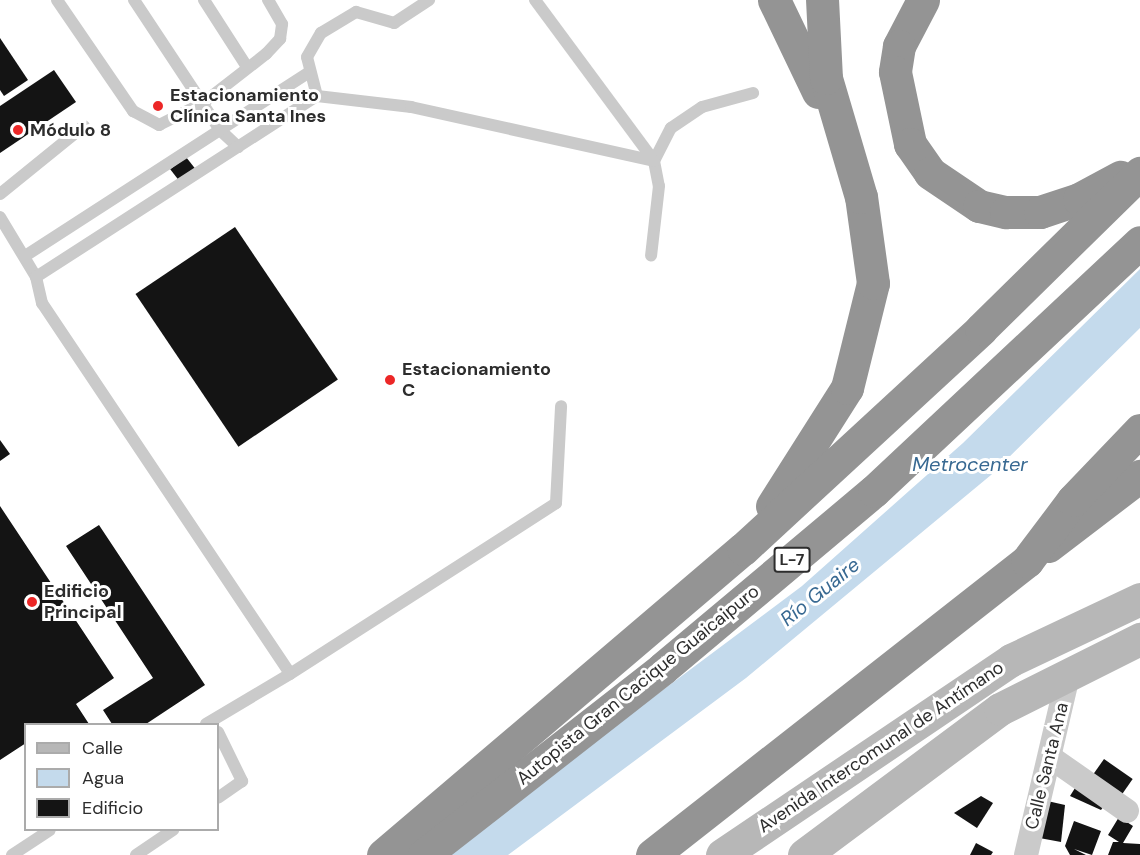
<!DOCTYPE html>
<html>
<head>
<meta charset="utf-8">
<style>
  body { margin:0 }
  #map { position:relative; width:1140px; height:855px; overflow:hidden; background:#fff; font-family:"DM Sans",sans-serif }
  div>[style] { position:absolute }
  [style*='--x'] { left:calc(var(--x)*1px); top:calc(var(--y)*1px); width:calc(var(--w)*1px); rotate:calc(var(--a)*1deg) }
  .water>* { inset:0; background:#c4daec }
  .building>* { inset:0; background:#141414; transform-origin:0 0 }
  .service>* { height:12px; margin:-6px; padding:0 6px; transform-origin:6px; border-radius:6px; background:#cacaca }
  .minor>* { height:24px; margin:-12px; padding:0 12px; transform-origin:12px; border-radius:12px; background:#cacaca }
  .secondary>* { height:33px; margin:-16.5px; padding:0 16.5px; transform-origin:16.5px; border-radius:16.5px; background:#b7b7b7 }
  .motorway>* { height:33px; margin:-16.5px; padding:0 16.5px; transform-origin:16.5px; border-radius:16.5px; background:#949494 }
  .dots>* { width:16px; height:16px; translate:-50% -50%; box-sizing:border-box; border:3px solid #fff; border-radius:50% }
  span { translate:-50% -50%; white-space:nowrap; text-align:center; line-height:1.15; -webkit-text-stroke:6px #fff; paint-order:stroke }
  .shield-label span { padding:2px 4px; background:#fff; border:2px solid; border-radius:4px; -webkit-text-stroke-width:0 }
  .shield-label { font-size:16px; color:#2d2d2d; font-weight:700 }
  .poi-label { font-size:18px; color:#2d2d2d; font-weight:700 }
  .left { translate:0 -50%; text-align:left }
  .street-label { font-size:18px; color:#2d2d2d }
  .water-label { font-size:20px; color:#386992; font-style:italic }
  .legend { position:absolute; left:24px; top:723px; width:195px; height:108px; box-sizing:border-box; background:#fff; border:2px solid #ababab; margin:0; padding:8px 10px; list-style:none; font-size:18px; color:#2d2d2d }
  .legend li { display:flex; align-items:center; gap:12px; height:30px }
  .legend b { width:30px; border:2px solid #ababab }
</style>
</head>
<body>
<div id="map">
  <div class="water">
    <i style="clip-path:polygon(1140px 269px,1140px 328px,991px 475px,746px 678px,508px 855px,442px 855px,802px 586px,963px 443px)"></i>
  </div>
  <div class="building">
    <i style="clip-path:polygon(0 38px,28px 80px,4px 96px,0 90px)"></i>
    <i style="clip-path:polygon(54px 70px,76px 102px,0 153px,0 106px)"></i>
    <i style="left:186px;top:157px;width:16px;height:20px;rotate:52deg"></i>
    <i style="left:235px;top:227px;width:184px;height:120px;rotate:56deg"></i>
    <i style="clip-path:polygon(0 440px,10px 454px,0 461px)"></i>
    <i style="clip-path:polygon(0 506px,114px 678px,76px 704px,89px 724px,26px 724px,26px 743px,0 760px)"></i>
    <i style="clip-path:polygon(99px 525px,205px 685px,146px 724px,112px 724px,103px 710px,153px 678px,66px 546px)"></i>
    <i style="left:1104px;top:759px;width:35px;height:27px;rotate:35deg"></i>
    <i style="clip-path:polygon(1080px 780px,1109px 799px,1101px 810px,1070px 796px)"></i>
    <i style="clip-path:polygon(981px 796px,993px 803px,977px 828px,954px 813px)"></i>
    <i style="clip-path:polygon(1043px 800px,1065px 805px,1061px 842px,1034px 837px)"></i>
    <i style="clip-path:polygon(1119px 817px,1133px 826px,1123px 843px,1140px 844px,1140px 855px,1108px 855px,1113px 842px,1119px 842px,1108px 835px)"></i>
    <i style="clip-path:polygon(1074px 821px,1101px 831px,1092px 855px,1074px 849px,1086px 855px,1070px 855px,1065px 846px)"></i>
    <i style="clip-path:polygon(976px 843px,993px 852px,991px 855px,970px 855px)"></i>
  </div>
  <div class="service">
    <i style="--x:57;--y:0;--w:135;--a:55.6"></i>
    <i style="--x:133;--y:111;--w:30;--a:28"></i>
    <i style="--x:159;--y:125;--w:49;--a:-26.6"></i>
    <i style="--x:203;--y:103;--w:80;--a:-37.9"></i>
    <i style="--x:266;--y:54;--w:21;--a:-47"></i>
    <i style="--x:280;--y:39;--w:15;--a:-82"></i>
    <i style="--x:282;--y:24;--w:28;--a:-120"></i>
    <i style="--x:134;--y:0;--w:156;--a:56.5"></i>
    <i style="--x:220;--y:130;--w:25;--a:43"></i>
    <i style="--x:204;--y:0;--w:80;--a:57.3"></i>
    <i style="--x:535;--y:0;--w:200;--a:53.5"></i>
    <i style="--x:654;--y:161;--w:25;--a:79"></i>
    <i style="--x:659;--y:186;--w:70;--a:96.5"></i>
    <i style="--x:317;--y:96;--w:40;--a:-104.4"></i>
    <i style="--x:307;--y:57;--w:28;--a:-60"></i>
    <i style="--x:321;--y:33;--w:41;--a:-31"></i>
    <i style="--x:356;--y:12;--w:40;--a:16"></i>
    <i style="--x:394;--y:23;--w:42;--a:-33.3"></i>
    <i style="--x:654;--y:161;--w:37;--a:-63"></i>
    <i style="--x:671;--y:128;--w:37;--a:-34"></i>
    <i style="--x:702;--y:107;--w:53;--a:-15.4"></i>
    <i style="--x:0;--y:194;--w:108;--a:-39"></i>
    <i style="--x:0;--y:217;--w:70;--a:59"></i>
    <i style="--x:36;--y:277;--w:27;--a:77"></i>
    <i style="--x:42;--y:303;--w:446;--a:56.2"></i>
    <i style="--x:290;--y:674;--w:316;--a:-32.7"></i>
    <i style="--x:556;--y:503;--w:97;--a:-87"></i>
    <i style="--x:25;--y:256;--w:337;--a:-32.9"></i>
    <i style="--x:36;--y:277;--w:334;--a:-32.8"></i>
    <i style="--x:317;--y:96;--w:95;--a:6.7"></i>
    <i style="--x:411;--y:107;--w:249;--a:12.5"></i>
    <i style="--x:206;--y:724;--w:98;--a:-30.8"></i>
    <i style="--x:218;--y:732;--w:55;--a:63.9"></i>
    <i style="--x:242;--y:781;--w:29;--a:145"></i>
    <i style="--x:12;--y:855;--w:45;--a:-33.3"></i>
    <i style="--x:136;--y:855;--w:45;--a:-34"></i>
  </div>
  <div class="minor">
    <i style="--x:1050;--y:757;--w:94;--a:35"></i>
    <i style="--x:1026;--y:855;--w:184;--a:-76.8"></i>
  </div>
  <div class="secondary">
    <i style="--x:722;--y:855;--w:349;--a:-34"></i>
    <i style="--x:1011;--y:660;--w:143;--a:-25.3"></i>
    <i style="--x:804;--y:855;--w:244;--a:-36.7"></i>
    <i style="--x:1000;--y:709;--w:157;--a:-26.6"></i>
  </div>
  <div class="motorway">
    <i style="--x:774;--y:0;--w:102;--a:64.4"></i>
    <i style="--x:923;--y:0;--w:52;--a:117.6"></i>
    <i style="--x:899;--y:46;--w:26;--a:99"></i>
    <i style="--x:895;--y:72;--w:74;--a:78.2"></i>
    <i style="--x:910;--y:144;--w:35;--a:55"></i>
    <i style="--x:930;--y:173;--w:59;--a:34"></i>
    <i style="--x:979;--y:206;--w:28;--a:13"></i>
    <i style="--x:1006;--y:212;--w:34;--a:0"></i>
    <i style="--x:1040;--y:212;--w:41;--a:-18.4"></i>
    <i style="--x:1079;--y:199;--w:47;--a:-28.2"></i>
    <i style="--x:772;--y:506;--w:140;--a:-57.6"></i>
    <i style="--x:847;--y:388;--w:108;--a:-76.1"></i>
    <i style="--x:873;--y:283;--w:87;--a:-97.9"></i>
    <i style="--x:861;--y:197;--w:124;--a:-106.4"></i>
    <i style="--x:826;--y:78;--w:78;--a:-92.9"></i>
    <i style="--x:1048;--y:546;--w:116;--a:-37.3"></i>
    <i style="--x:383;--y:855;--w:472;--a:-40.4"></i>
    <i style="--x:743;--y:549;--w:324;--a:-42.7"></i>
    <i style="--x:981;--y:329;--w:223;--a:-44.5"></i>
    <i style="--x:424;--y:855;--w:303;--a:-38"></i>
    <i style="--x:663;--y:668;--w:275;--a:-40"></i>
    <i style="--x:874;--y:491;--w:364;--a:-43.1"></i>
    <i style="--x:652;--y:855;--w:477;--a:-38.1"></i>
    <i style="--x:1027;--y:561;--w:76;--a:-53"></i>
    <i style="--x:1073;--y:500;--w:97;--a:-46.3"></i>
  </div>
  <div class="dots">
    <i style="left:158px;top:106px;background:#ec2727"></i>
    <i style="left:18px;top:130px;background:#ec2727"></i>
    <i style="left:390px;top:380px;background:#ec2727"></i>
    <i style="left:32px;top:602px;background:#ec2727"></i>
  </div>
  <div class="shield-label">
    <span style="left:792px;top:560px">L-7</span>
  </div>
  <div class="poi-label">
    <span class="left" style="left:170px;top:106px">Estacionamiento<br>Clínica Santa Ines</span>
    <span class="left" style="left:30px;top:130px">Módulo 8</span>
    <span class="left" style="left:402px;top:380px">Estacionamiento<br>C</span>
    <span class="left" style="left:44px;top:602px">Edificio<br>Principal</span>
  </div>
  <div class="street-label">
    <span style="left:638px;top:685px;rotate:-39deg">Autopista Gran Cacique Guaicaipuro</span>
    <span style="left:881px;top:747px;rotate:-34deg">Avenida Intercomunal de Antímano</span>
    <span style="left:1047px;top:766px;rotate:-76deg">Calle Santa Ana</span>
  </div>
  <div class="water-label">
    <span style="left:970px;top:464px">Metrocenter</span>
    <span style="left:820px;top:592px;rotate:-39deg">Río Guaire</span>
  </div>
  <ul class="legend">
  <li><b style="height:8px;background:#b7b7b7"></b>Calle</li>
  <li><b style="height:16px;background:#c4daec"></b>Agua</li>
  <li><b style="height:16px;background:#141414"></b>Edificio</li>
  </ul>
</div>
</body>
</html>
